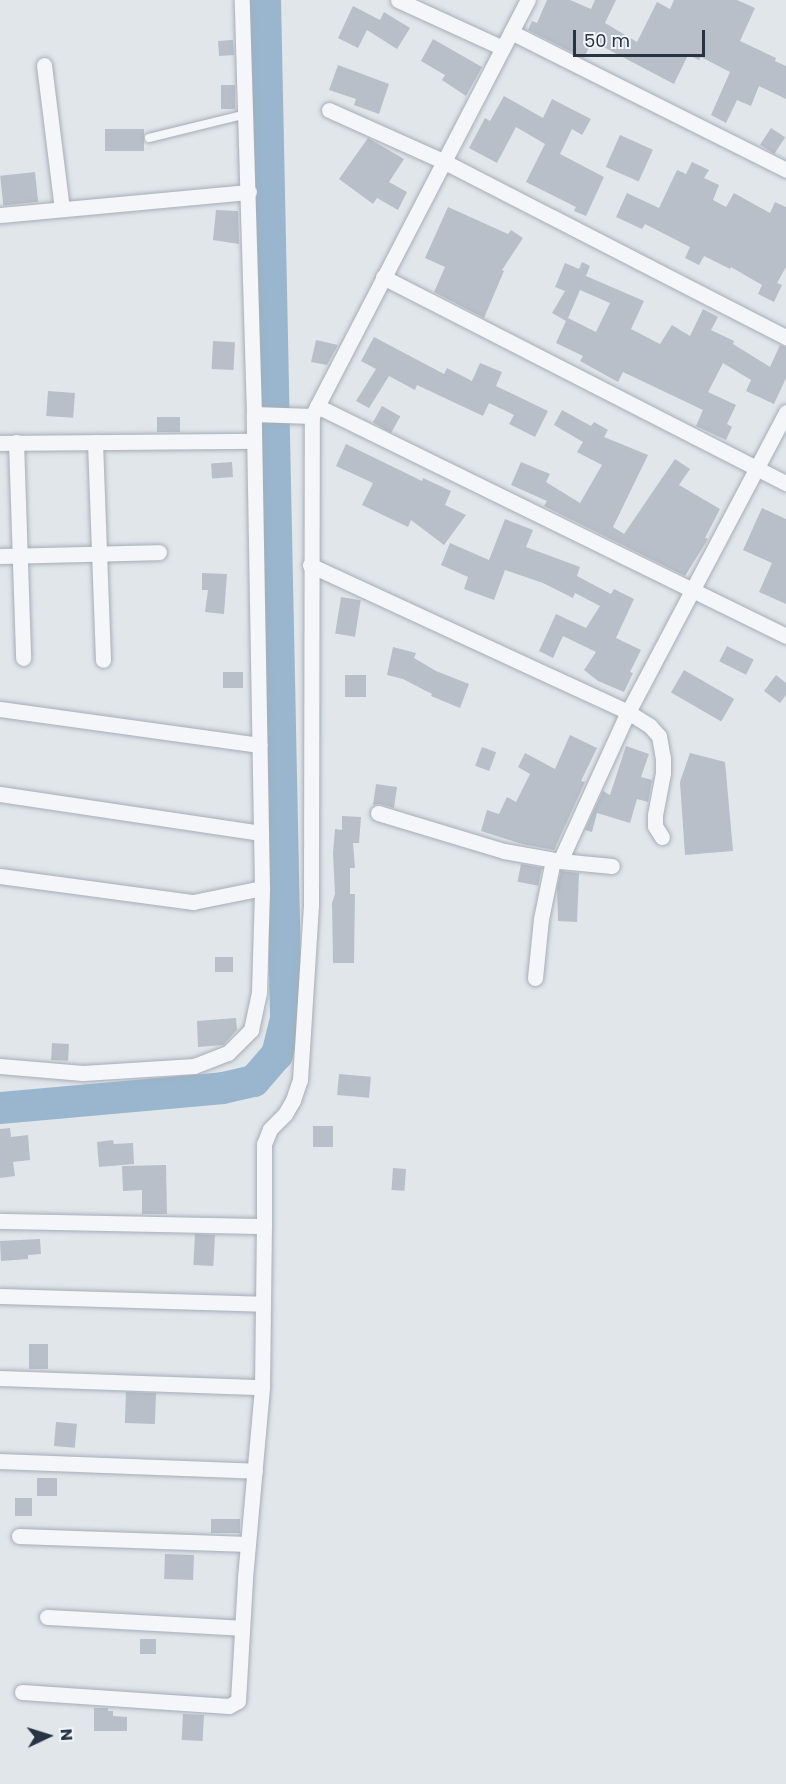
<!DOCTYPE html>
<html>
<head>
<meta charset="utf-8">
<style>
  body { margin:0 }
  #map { position:relative; width:786px; height:1784px; overflow:hidden; background:#e1e6eb; font-family:Poppins,sans-serif }
  div>[style] { position:absolute }
  [style*='--x'] { left:calc(var(--x)*1px); top:calc(var(--y)*1px); width:calc(var(--w)*1px); rotate:calc(var(--a)*1deg) }
  .river>* { height:32px; margin:-16px; padding:0 16px; transform-origin:16px; border-radius:16px; background:#99b6ce }
  .building>* { inset:0; background:#b8bfc9; transform-origin:0 0 }
  .roads { filter:drop-shadow(0 0 2px #a6adb6) drop-shadow(0 0 2px #a6adb6) }
  .service>* { height:8px; margin:-4px; padding:0 4px; transform-origin:4px; border-radius:4px; background:#f4f6f9 }
  .minor>* { height:15px; margin:-7.5px; padding:0 7.5px; transform-origin:7.5px; border-radius:7.5px; background:#f4f6f9 }
  span { translate:-50% -50%; white-space:nowrap; text-align:center; line-height:1.15; -webkit-text-stroke:6px #f1f4f8; paint-order:stroke }
  .north { position:absolute; left:18px; top:1706px; width:60px; height:60px; -webkit-text-stroke:4px #f1f4f8; paint-order:stroke; rotate:86deg; font-size:16px; font-weight:700; line-height:24px; text-align:center; color:#283444 }
  .north::after { content:''; display:block; margin:auto; width:21px; height:27px; background:#283444; clip-path:polygon(50% 0,100% 100%,50% 72%,0 100%) }
  .scale { position:absolute; left:573px; top:30px; width:132px; height:27px; box-sizing:border-box; border:3px solid #283444; border-top:0; padding-left:8px; font-size:18px; line-height:21px; white-space:nowrap; color:#283444; -webkit-text-stroke:4px #f1f4f8; paint-order:stroke }
</style>
</head>
<body>
<div id="map">
  <div class="river">
    <i style="--x:0;--y:1108;--w:224;--a:-5.1"></i>
    <i style="--x:223;--y:1088;--w:32;--a:-13"></i>
    <i style="--x:254;--y:1081;--w:35;--a:-49"></i>
    <i style="--x:277;--y:1055;--w:38;--a:-76"></i>
    <i style="--x:286;--y:1018;--w:1018;--a:-91.18"></i>
  </div>
  <div class="building">
    <i style="clip-path:polygon(547px 0,570px 0,591px 9px,595px 0,616px 0,605px 23px,637px 42px,657px 2px,670px 9px,674px 0,737px 0,755px 8px,740px 41px,776px 58px,775px 61px,786px 66px,786px 99px,759px 86px,751px 106px,737px 100px,726px 123px,711px 115px,730px 72px,701px 57px,699px 60px,688px 55px,674px 84px,592px 41px,584px 58px,528px 30px,532px 21px,537px 23px)"></i>
    <i style="clip-path:polygon(353px 6px,380px 20px,384px 12px,410px 28px,397px 49px,367px 30px,358px 48px,338px 38px)"></i>
    <i style="clip-path:polygon(433px 39px,482px 67px,466px 96px,442px 80px,445px 75px,421px 61px)"></i>
    <i style="left:233px;top:40px;width:15px;height:15px;rotate:86deg"></i>
    <i style="clip-path:polygon(338px 65px,389px 84px,379px 114px,354px 105px,356px 99px,329px 90px)"></i>
    <i style="left:235px;top:85px;width:24px;height:14px;rotate:90deg"></i>
    <i style="clip-path:polygon(504px 96px,543px 118px,552px 99px,591px 119px,582px 135px,572px 129px,560px 154px,604px 177px,586px 216px,574px 211px,576px 207px,526px 182px,545px 144px,516px 127px,497px 163px,469px 148px,485px 118px,490px 121px)"></i>
    <i style="left:771px;top:128px;width:17px;height:20px;rotate:33deg"></i>
    <i style="left:105px;top:129px;width:39px;height:22px"></i>
    <i style="left:620px;top:135px;width:36px;height:35px;rotate:24deg"></i>
    <i style="clip-path:polygon(368px 138px,404px 159px,389px 182px,407px 192px,398px 210px,377px 198px,373px 204px,339px 179px)"></i>
    <i style="clip-path:polygon(692px 162px,709px 170px,704px 178px,719px 185px,713px 200px,726px 207px,734px 193px,770px 213px,775px 202px,786px 207px,786px 267px,777px 283px,782px 285px,774px 302px,758px 294px,762px 285px,731px 267px,730px 269px,704px 256px,699px 265px,685px 258px,690px 247px,645px 224px,642px 229px,616px 217px,627px 193px,659px 208px,677px 170px,686px 174px)"></i>
    <i style="left:35px;top:172px;width:30px;height:35px;rotate:84deg"></i>
    <i style="clip-path:polygon(448px 207px,508px 234px,511px 230px,523px 238px,502px 270px,504px 271px,484px 318px,434px 292px,445px 267px,425px 258px)"></i>
    <i style="clip-path:polygon(216px 210px,238px 211px,239px 244px,213px 240px)"></i>
    <i style="clip-path:polygon(evenodd,582px 262px,590px 266px,586px 276px,644px 301px,631px 329px,660px 344px,672px 325px,690px 336px,703px 309px,718px 317px,711px 330px,734px 341px,733px 344px,770px 367px,780px 345px,786px 347px,786px 378px,774px 404px,746px 391px,751px 380px,723px 363px,708px 392px,736px 405px,727px 424px,732px 427px,726px 440px,696px 426px,703px 410px,623px 372px,618px 382px,580px 361px,583px 356px,556px 343px,566px 321px,552px 313px,565px 291px,555px 287px,565px 263px,579px 269px,582px 262px,580px 290px,610px 303px,596px 332px,568px 318px,580px 290px)"></i>
    <i style="clip-path:polygon(374px 337px,444px 374px,447px 368px,472px 381px,480px 363px,502px 372px,496px 386px,548px 411px,535px 437px,509px 424px,514px 415px,489px 403px,483px 416px,417px 385px,415px 390px,389px 376px,369px 408px,356px 401px,376px 369px,361px 361px)"></i>
    <i style="clip-path:polygon(316px 340px,338px 345px,327px 365px,311px 362px)"></i>
    <i style="left:213px;top:341px;width:22px;height:28px;rotate:3deg"></i>
    <i style="left:48px;top:391px;width:27px;height:25px;rotate:4deg"></i>
    <i style="left:382px;top:406px;width:21px;height:19px;rotate:29deg"></i>
    <i style="clip-path:polygon(562px 410px,591px 426px,594px 422px,608px 430px,604px 437px,648px 455px,613px 527px,624px 534px,675px 459px,690px 469px,679px 485px,720px 509px,705px 538px,708px 539px,685px 576px,544px 506px,547px 501px,511px 485px,521px 462px,550px 474px,546px 482px,580px 503px,602px 465px,577px 452px,583px 442px,554px 425px)"></i>
    <i style="left:157px;top:417px;width:23px;height:15px"></i>
    <i style="clip-path:polygon(346px 444px,422px 481px,423px 478px,451px 491px,445px 505px,466px 515px,444px 545px,411px 520px,408px 527px,362px 505px,373px 483px,336px 466px)"></i>
    <i style="left:232px;top:462px;width:15px;height:21px;rotate:86deg"></i>
    <i style="clip-path:polygon(762px 508px,786px 519px,786px 604px,759px 592px,772px 563px,743px 550px)"></i>
    <i style="clip-path:polygon(505px 519px,533px 530px,526px 547px,580px 567px,577px 576px,611px 594px,614px 589px,634px 599px,616px 638px,641px 650px,630px 672px,633px 673px,624px 692px,598px 681px,584px 670px,596px 652px,563px 636px,553px 658px,539px 651px,556px 614px,586px 628px,600px 606px,575px 593px,573px 598px,543px 583px,505px 570px,494px 600px,464px 589px,468px 577px,441px 565px,450px 543px,489px 560px)"></i>
    <i style="clip-path:polygon(202px 573px,227px 574px,224px 614px,205px 612px,208px 590px,202px 590px)"></i>
    <i style="left:341px;top:597px;width:20px;height:37px;rotate:9deg"></i>
    <i style="left:727px;top:646px;width:30px;height:17px;rotate:27deg"></i>
    <i style="clip-path:polygon(393px 647px,416px 653px,414px 658px,436px 671px,469px 684px,460px 708px,431px 696px,432px 694px,403px 679px,387px 675px)"></i>
    <i style="left:684px;top:670px;width:58px;height:26px;rotate:30deg"></i>
    <i style="left:223px;top:672px;width:20px;height:16px"></i>
    <i style="left:345px;top:675px;width:21px;height:22px"></i>
    <i style="clip-path:polygon(776px 675px,786px 683px,786px 695px,780px 703px,764px 691px)"></i>
    <i style="clip-path:polygon(570px 735px,597px 748px,581px 781px,585px 782px,554px 850px,522px 844px,481px 831px,487px 810px,499px 814px,507px 797px,516px 802px,530px 774px,518px 767px,525px 753px,555px 769px)"></i>
    <i style="clip-path:polygon(626px 746px,649px 754px,641px 777px,652px 780px,648px 802px,637px 799px,630px 823px,597px 813px,592px 832px,585px 830px,603px 791px,610px 795px)"></i>
    <i style="left:482px;top:747px;width:15px;height:20px;rotate:20deg"></i>
    <i style="clip-path:polygon(690px 753px,725px 762px,733px 851px,685px 855px,680px 782px)"></i>
    <i style="clip-path:polygon(376px 784px,397px 787px,394px 808px,380px 804px,373px 805px)"></i>
    <i style="clip-path:polygon(342px 816px,361px 817px,359px 843px,353px 843px,355px 868px,350px 868px,350px 894px,355px 894px,354px 963px,333px 963px,332px 903px,335px 894px,333px 853px,335px 829px,342px 830px)"></i>
    <i style="left:521px;top:864px;width:21px;height:18px;rotate:11deg"></i>
    <i style="clip-path:polygon(561px 871px,579px 873px,577px 922px,558px 921px,557px 888px)"></i>
    <i style="left:233px;top:957px;width:15px;height:18px;rotate:90deg"></i>
    <i style="clip-path:polygon(236px 1018px,237px 1030px,223px 1045px,198px 1047px,197px 1021px)"></i>
    <i style="left:52px;top:1043px;width:17px;height:17px;rotate:3deg"></i>
    <i style="left:339px;top:1074px;width:32px;height:21px;rotate:5deg"></i>
    <i style="left:313px;top:1126px;width:20px;height:21px"></i>
    <i style="clip-path:polygon(10px 1128px,11px 1137px,28px 1135px,30px 1160px,13px 1162px,15px 1176px,0 1178px,0 1129px)"></i>
    <i style="clip-path:polygon(113px 1140px,114px 1144px,133px 1143px,134px 1164px,99px 1167px,97px 1142px)"></i>
    <i style="clip-path:polygon(166px 1165px,167px 1214px,142px 1214px,142px 1190px,123px 1191px,122px 1166px)"></i>
    <i style="left:393px;top:1168px;width:13px;height:22px;rotate:4deg"></i>
    <i style="left:195px;top:1234px;width:20px;height:31px;rotate:3deg"></i>
    <i style="clip-path:polygon(40px 1239px,41px 1254px,28px 1255px,28px 1259px,1px 1261px,0 1241px)"></i>
    <i style="left:29px;top:1344px;width:19px;height:25px"></i>
    <i style="left:126px;top:1392px;width:30px;height:31px;rotate:2deg"></i>
    <i style="left:56px;top:1422px;width:21px;height:24px;rotate:5deg"></i>
    <i style="left:37px;top:1478px;width:20px;height:18px"></i>
    <i style="left:32px;top:1498px;width:18px;height:17px;rotate:90deg"></i>
    <i style="left:211px;top:1519px;width:29px;height:14px"></i>
    <i style="left:165px;top:1554px;width:29px;height:25px;rotate:2deg"></i>
    <i style="left:140px;top:1639px;width:16px;height:15px"></i>
    <i style="clip-path:polygon(94px 1708px,108px 1708px,108px 1711px,113px 1711px,113px 1716px,127px 1717px,127px 1731px,94px 1731px)"></i>
    <i style="left:183px;top:1714px;width:21px;height:26px;rotate:3deg"></i>
  </div>
  <div class="roads">
    <div class="service">
      <i style="--x:149;--y:138;--w:101;--a:-13.8"></i>
    </div>
    <div class="minor">
      <i style="--x:398;--y:0;--w:115;--a:24.6"></i>
      <i style="--x:511;--y:32;--w:308;--a:26.6"></i>
      <i style="--x:44;--y:65;--w:145;--a:82.9"></i>
      <i style="--x:329;--y:110;--w:125;--a:24.1"></i>
      <i style="--x:443;--y:161;--w:386;--a:27.2"></i>
      <i style="--x:0;--y:215;--w:250;--a:-5.3"></i>
      <i style="--x:383;--y:277;--w:453;--a:27.1"></i>
      <i style="--x:317;--y:406;--w:522;--a:26.12"></i>
      <i style="--x:254;--y:414;--w:58;--a:2"></i>
      <i style="--x:16;--y:442;--w:216;--a:88.1"></i>
      <i style="--x:95;--y:442;--w:218;--a:87.9"></i>
      <i style="--x:0;--y:443;--w:254;--a:-0.5"></i>
      <i style="--x:0;--y:556;--w:159;--a:-1.4"></i>
      <i style="--x:310;--y:565;--w:350;--a:24.8"></i>
      <i style="--x:628;--y:712;--w:26;--a:32"></i>
      <i style="--x:650;--y:726;--w:13;--a:48"></i>
      <i style="--x:659;--y:736;--w:22;--a:80"></i>
      <i style="--x:663;--y:758;--w:15;--a:90"></i>
      <i style="--x:663;--y:773;--w:43;--a:100.8"></i>
      <i style="--x:655;--y:815;--w:11;--a:90"></i>
      <i style="--x:655;--y:826;--w:13;--a:58"></i>
      <i style="--x:0;--y:709;--w:262;--a:7.9"></i>
      <i style="--x:0;--y:794;--w:264;--a:8.5"></i>
      <i style="--x:378;--y:813;--w:132;--a:16.8"></i>
      <i style="--x:504;--y:851;--w:57;--a:10.1"></i>
      <i style="--x:560;--y:861;--w:52;--a:5.5"></i>
      <i style="--x:560;--y:861;--w:164;--a:-65.5"></i>
      <i style="--x:628;--y:712;--w:339;--a:-62.2"></i>
      <i style="--x:0;--y:876;--w:195;--a:7.7"></i>
      <i style="--x:193;--y:902;--w:70;--a:-11.5"></i>
      <i style="--x:535;--y:978;--w:59;--a:-84.2"></i>
      <i style="--x:541;--y:919;--w:60;--a:-78.5"></i>
      <i style="--x:0;--y:1066;--w:83;--a:4.8"></i>
      <i style="--x:83;--y:1073;--w:111;--a:-3.6"></i>
      <i style="--x:194;--y:1066;--w:36;--a:-21"></i>
      <i style="--x:228;--y:1053;--w:33;--a:-45"></i>
      <i style="--x:251;--y:1030;--w:39;--a:-78"></i>
      <i style="--x:259;--y:992;--w:104;--a:-88.3"></i>
      <i style="--x:262;--y:888;--w:474;--a:-91"></i>
      <i style="--x:254;--y:414;--w:414;--a:-91.7"></i>
      <i style="--x:0;--y:1221;--w:264;--a:1.1"></i>
      <i style="--x:264;--y:1226;--w:82;--a:-90"></i>
      <i style="--x:264;--y:1144;--w:16;--a:-68"></i>
      <i style="--x:270;--y:1129;--w:21;--a:-45"></i>
      <i style="--x:285;--y:1114;--w:16;--a:-60"></i>
      <i style="--x:293;--y:1100;--w:21;--a:-71"></i>
      <i style="--x:300;--y:1080;--w:175;--a:-86.4"></i>
      <i style="--x:311;--y:905;--w:489;--a:-89.9"></i>
      <i style="--x:312;--y:416;--w:469;--a:-62.6"></i>
      <i style="--x:0;--y:1296;--w:263;--a:1.7"></i>
      <i style="--x:0;--y:1378;--w:262;--a:2"></i>
      <i style="--x:0;--y:1461;--w:255;--a:2.2"></i>
      <i style="--x:19;--y:1536;--w:229;--a:2"></i>
      <i style="--x:47;--y:1617;--w:195;--a:3.2"></i>
      <i style="--x:22;--y:1692;--w:207;--a:3.9"></i>
      <i style="--x:229;--y:1706;--w:10;--a:-29"></i>
      <i style="--x:238;--y:1701;--w:123;--a:-86.7"></i>
      <i style="--x:245;--y:1578;--w:192;--a:-84.9"></i>
      <i style="--x:262;--y:1387;--w:161;--a:-89.3"></i>
    </div>
  </div>
  <div class="north">N</div>
  <div class="scale">50 m</div>
</div>
</body>
</html>
